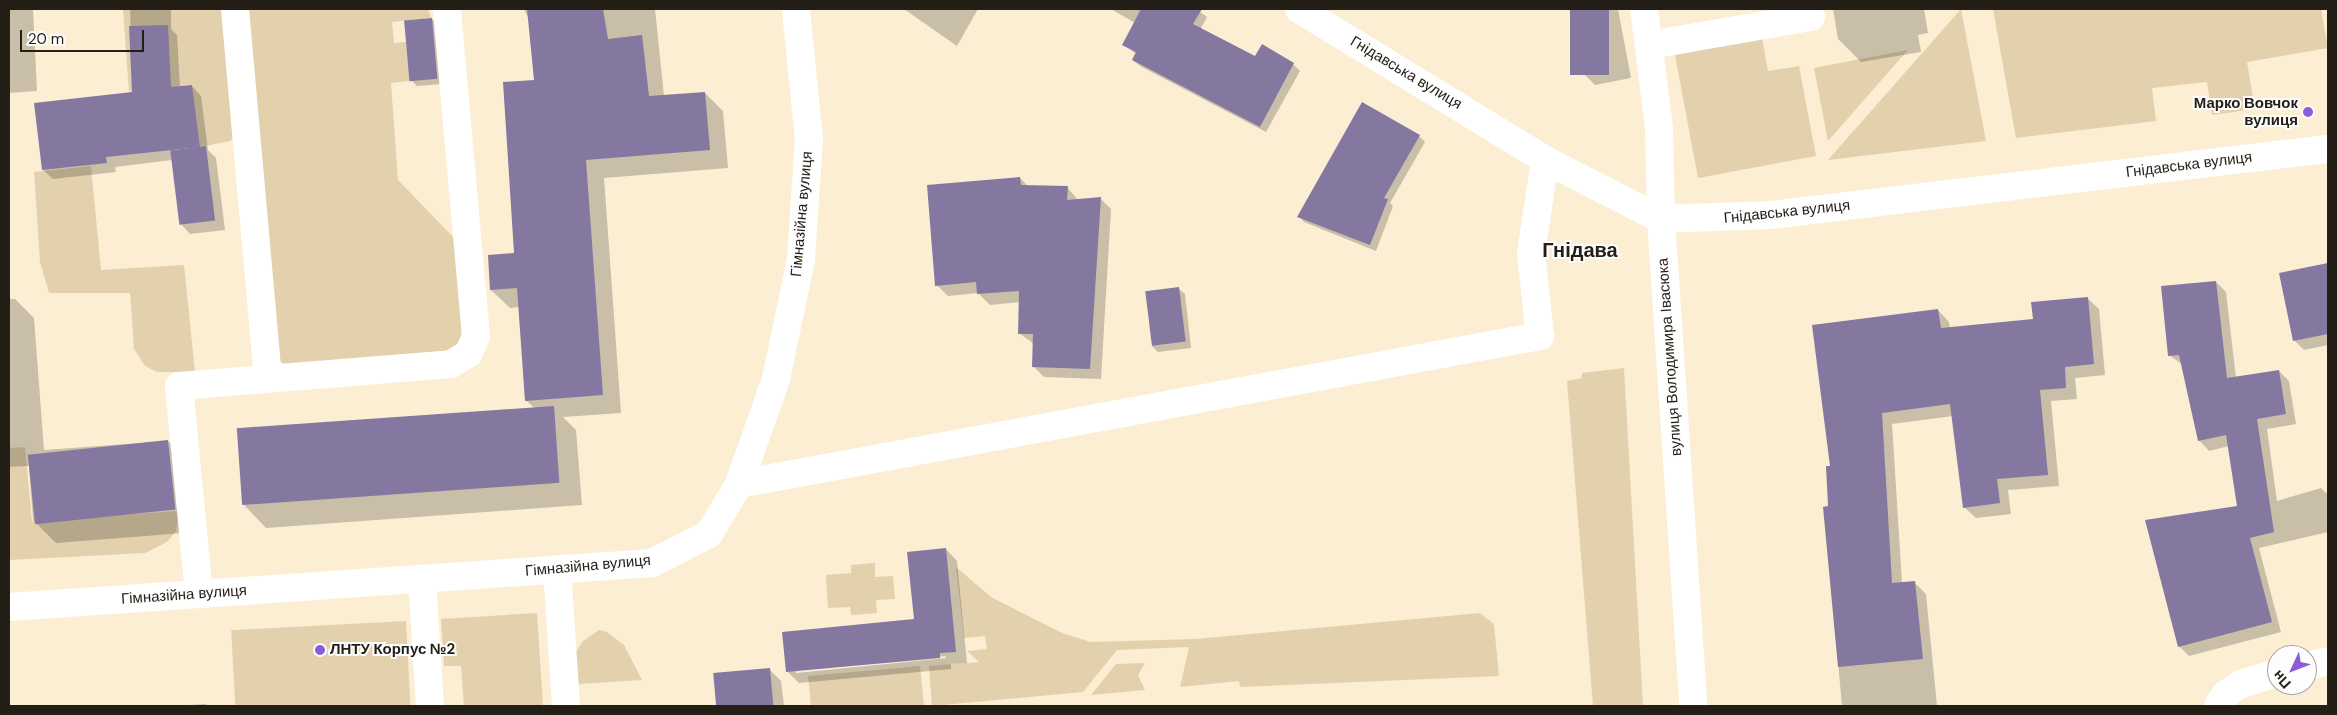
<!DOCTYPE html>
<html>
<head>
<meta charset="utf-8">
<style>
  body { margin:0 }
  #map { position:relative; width:2337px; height:715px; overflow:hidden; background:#fceed3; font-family:"DM Sans",sans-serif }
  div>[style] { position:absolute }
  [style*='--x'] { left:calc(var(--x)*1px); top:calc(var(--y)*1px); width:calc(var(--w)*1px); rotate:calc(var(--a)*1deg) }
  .green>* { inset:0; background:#e3d1ad; transform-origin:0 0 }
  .shadow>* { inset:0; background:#0003 }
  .building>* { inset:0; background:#8478a1; transform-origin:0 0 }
  .minor>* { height:28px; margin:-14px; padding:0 14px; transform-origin:14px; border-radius:14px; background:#fff }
  .major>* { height:28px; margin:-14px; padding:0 14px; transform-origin:14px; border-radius:14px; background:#fff }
  .dots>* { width:14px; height:14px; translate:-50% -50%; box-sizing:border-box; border:2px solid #fdfdfd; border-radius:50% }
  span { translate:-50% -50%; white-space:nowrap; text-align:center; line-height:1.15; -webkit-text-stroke:4px #fdfdfd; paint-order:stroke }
  .street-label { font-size:15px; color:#241f16 }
  .poi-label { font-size:15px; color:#241f16; font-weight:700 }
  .right { translate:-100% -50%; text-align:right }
  .left { translate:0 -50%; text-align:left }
  .district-label { font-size:20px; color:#241f16; font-weight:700 }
  .frame { position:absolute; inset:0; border:10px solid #241f16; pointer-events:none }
  .north { position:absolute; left:2267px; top:645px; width:50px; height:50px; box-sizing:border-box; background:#fdfdfd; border:1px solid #a6a4a1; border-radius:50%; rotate:227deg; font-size:14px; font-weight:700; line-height:20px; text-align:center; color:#241f16 }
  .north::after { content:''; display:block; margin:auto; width:18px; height:22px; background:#8b5cd6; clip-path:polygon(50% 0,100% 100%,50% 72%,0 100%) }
  .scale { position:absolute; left:20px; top:30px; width:124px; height:22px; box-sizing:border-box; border:2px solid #241f16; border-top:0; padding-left:6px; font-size:15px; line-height:18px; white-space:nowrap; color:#241f16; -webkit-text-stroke:4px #fdfdfd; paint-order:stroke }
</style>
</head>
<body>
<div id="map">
  <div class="green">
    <i style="clip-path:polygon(123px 9px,223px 9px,233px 138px,230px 141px,200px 147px,192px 85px,129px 92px)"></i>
    <i style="clip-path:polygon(245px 9px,428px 9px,431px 18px,392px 22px,394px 43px,406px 42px,410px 81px,391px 83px,398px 180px,456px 240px,462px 337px,450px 354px,287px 367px,279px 360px)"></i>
    <i style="clip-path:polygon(1961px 9px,1986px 141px,1828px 160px)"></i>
    <i style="clip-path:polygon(1993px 9px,2321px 9px,2328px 48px,2247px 62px,2255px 109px,2212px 115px,2207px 82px,2152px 88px,2156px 121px,2016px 138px)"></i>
    <i style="clip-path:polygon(1762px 38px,1768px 71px,1799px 66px,1816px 156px,1698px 178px,1675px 55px)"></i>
    <i style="clip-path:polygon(1908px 50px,1828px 141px,1814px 68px)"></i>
    <i style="clip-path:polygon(91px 166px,101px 270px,184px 265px,195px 372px,157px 372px,145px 366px,134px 349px,130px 293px,49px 293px,40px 262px,34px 172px)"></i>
    <i style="clip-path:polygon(1624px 368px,1643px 706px,1593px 706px,1567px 381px,1582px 378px,1582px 373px)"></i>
    <i style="clip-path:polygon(25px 447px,32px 521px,179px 511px,176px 531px,167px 542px,145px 553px,9px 560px,9px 448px)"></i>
    <i style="clip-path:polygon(875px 563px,875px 577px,893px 576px,895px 599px,876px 600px,877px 613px,851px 615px,850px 607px,828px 608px,826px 575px,851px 573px,851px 565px)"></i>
    <i style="clip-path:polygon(956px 567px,991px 597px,1062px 633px,1091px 642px,1196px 639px,1480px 613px,1494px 624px,1499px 676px,1240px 687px,1239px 681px,1180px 687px,1189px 647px,1117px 650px,1083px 692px,932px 706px,929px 666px,979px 662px,967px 651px,987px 649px,985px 636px,964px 638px)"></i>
    <i style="clip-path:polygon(537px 613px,543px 706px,464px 706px,461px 666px,444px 666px,441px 619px)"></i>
    <i style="left:406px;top:621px;width:85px;height:175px;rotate:87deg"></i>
    <i style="clip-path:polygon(599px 630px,607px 632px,624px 645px,642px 680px,578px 684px,574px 655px,582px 642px)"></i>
    <i style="clip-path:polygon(1145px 663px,1138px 675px,1145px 690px,1091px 695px,1116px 664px)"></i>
    <i style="clip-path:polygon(920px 666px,924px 706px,811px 706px,808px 676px)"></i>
  </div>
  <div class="shadow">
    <i style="clip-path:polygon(9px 9px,33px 9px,37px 91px,9px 93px)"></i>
    <i style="clip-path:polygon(130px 9px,171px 9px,171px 29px,177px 35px,180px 88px,192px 86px,201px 96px,208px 150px,216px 158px,225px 230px,190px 234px,180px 223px,172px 160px,115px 167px,116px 172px,53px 179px,43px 170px,133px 93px)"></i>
    <i style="clip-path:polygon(524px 9px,655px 9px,664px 96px,705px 93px,723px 111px,728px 168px,604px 178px,621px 413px,563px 417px,576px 430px,582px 505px,266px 528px,244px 505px,535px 409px,526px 400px,520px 307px,510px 308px,491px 290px,515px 254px,535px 81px,529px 19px)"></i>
    <i style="clip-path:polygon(904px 9px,978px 9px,957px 46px)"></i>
    <i style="clip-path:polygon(1111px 9px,1196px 9px,1207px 17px,1200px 30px,1255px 58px,1293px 64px,1300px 71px,1266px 132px,1140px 66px,1133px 60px,1136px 54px,1124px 45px,1135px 23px)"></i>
    <i style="clip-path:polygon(1571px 9px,1618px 9px,1631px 78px,1595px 85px,1583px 73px)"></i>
    <i style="clip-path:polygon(1833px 9px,1924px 9px,1928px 33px,1918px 35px,1921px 52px,1861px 62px,1838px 39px)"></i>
    <i style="clip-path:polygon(432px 19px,438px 25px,443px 84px,417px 86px,411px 80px)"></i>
    <i style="clip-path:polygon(1419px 136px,1425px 142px,1390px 203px,1393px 206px,1376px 251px,1304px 222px,1299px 216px)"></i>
    <i style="clip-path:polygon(1020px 178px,1028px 186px,1067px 187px,1078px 200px,1100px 198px,1111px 209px,1101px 379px,1044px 377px,1033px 366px,1034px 344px,1019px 333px,1020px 302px,990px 305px,978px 293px,948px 296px,937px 285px)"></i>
    <i style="clip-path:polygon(2328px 264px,2328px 345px,2304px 350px,2294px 340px,2281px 274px)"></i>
    <i style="clip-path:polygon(2216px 282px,2226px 292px,2236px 378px,2279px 371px,2289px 381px,2296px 424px,2267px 429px,2277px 501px,2321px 488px,2328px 495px,2328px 532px,2259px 548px,2281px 632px,2189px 656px,2179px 646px,2238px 507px,2229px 446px,2209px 451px,2199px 440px,2183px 365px,2169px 355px)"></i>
    <i style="clip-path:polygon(1178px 288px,1185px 294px,1191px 348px,1158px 352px,1152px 346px)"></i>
    <i style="clip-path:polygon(2087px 298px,2099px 309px,2105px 375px,2075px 378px,2077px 399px,2051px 401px,2059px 486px,2008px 490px,2011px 514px,1976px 518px,1964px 507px,1953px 416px,1892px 424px,1902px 583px,1914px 582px,1926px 594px,1937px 706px,1842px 706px,1824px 508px,1830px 508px,1938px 310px,1949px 322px,1950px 328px,2034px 320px)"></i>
    <i style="clip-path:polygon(9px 299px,15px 299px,34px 318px,44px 450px,168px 441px,190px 463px,197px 532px,56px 543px,33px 520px,29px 466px,9px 467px)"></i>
    <i style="clip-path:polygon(evenodd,946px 549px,957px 561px,967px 663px,951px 664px,951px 669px,799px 683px,788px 672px,783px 633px,915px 620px,946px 549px,946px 656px,946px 658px,796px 673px,796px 670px,946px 656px)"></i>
    <i style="clip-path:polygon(769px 669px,781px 681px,784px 706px,724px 706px,716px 699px)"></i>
    <i style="clip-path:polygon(206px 704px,208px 706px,170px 706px)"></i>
  </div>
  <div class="building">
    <i style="clip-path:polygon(527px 9px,603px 9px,608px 39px,642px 35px,649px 96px,705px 92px,710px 150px,586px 160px,603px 395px,525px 401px,517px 288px,490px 290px,488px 255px,514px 253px,503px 82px,534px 80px)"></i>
    <i style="clip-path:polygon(1141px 9px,1202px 9px,1193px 24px,1255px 56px,1262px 44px,1294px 63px,1260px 127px,1132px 60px,1136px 52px,1122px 45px)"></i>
    <i style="left:1570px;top:9px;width:39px;height:66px"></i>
    <i style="left:432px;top:18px;width:61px;height:28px;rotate:85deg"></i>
    <i style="clip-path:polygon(168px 25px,171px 87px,192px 85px,200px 147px,106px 157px,107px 163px,42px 170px,34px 103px,132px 92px,129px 26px)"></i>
    <i style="clip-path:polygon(1362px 102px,1420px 135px,1384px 198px,1388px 199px,1370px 245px,1297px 217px)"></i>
    <i style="left:206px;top:146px;width:75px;height:36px;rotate:83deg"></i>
    <i style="clip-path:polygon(1020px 177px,1021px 185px,1068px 186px,1067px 200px,1101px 197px,1090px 369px,1032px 367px,1033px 334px,1018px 334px,1019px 291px,977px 294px,976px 282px,935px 286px,927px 185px)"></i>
    <i style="clip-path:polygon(2328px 263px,2328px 334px,2293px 341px,2279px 273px)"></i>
    <i style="clip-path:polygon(2216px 281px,2227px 378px,2279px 370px,2286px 414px,2257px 419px,2274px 532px,2250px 538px,2272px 622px,2178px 647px,2145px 520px,2237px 506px,2226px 435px,2198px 441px,2179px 355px,2168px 356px,2161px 286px)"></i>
    <i style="left:1179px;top:287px;width:55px;height:34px;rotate:83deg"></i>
    <i style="clip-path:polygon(2088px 297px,2094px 364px,2065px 367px,2066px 388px,2040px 390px,2048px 475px,1997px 479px,2000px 503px,1963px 508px,1950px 404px,1882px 413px,1892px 583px,1915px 581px,1923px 659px,1838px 667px,1823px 507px,1828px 506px,1826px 466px,1830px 466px,1812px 325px,1938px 309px,1941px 328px,2033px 319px,2031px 302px)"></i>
    <i style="left:554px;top:406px;width:77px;height:318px;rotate:86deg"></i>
    <i style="left:168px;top:440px;width:70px;height:141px;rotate:84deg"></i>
    <i style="clip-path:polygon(946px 548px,956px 652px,940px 653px,940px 658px,786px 672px,782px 632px,914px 619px,907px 552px)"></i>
    <i style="left:770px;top:668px;width:38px;height:57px;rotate:85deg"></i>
  </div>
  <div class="minor">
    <i style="--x:235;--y:9;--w:369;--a:84.9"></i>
    <i style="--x:1644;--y:9;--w:119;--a:82.8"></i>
    <i style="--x:1659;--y:127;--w:92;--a:88.8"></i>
    <i style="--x:1661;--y:219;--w:488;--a:86.2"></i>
    <i style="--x:1650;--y:45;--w:163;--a:-9.9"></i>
    <i style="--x:1811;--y:17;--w:8;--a:-104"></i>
    <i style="--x:739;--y:484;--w:815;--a:-10.47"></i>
    <i style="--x:1540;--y:336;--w:83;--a:-96.2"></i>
    <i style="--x:1531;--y:253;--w:94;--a:-81.4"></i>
    <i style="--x:557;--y:569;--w:137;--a:86.2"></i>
    <i style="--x:422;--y:579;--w:127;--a:86.4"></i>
    <i style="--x:199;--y:594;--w:209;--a:-95.5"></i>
    <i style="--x:179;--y:386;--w:273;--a:-4.6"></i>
    <i style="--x:451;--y:364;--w:21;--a:-31"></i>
    <i style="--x:469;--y:353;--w:18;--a:-68"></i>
    <i style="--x:476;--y:336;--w:328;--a:-95.1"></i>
    <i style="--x:9;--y:607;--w:645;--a:-3.91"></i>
    <i style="--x:652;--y:563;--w:64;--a:-27"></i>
    <i style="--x:709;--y:534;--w:58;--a:-59"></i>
    <i style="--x:739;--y:484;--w:111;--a:-70.6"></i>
    <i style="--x:776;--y:379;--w:123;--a:-78.2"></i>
    <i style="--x:801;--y:259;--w:119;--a:-86.2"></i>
    <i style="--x:809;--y:140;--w:132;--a:-95.7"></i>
    <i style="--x:2307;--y:666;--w:22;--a:-13"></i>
    <i style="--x:2218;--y:706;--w:13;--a:-58"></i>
    <i style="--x:2225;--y:695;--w:19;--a:-35"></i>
    <i style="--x:2241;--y:684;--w:38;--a:-17"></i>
  </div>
  <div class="major">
    <i style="--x:1299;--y:9;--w:289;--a:31.5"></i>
    <i style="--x:1545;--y:160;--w:130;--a:27"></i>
    <i style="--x:1661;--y:219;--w:109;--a:-2.1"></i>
    <i style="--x:1770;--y:215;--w:562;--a:-6.75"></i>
  </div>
  <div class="dots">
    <i style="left:2308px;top:112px;background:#8b5cd6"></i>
    <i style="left:320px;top:650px;background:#8b5cd6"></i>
  </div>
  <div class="street-label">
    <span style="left:1406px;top:73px;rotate:31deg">Гнідавська вулиця</span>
    <span style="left:2189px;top:165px;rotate:-7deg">Гнідавська вулиця</span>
    <span style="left:1787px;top:212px;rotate:-6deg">Гнідавська вулиця</span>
    <span style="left:802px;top:214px;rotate:-85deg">Гімназійна вулиця</span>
    <span style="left:1670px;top:357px;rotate:-94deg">вулиця Володимира Івасюка</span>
    <span style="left:588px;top:566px;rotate:-5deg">Гімназійна вулиця</span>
    <span style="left:184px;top:595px;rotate:-4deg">Гімназійна вулиця</span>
  </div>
  <div class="poi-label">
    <span class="right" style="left:2298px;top:112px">Марко Вовчок<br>вулиця</span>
    <span class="left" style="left:330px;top:650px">ЛНТУ Корпус №2</span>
  </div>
  <div class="district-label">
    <span style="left:1580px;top:250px">Гнідава</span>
  </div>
  <div class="frame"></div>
  <div class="north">Пн</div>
  <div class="scale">20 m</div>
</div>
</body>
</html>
